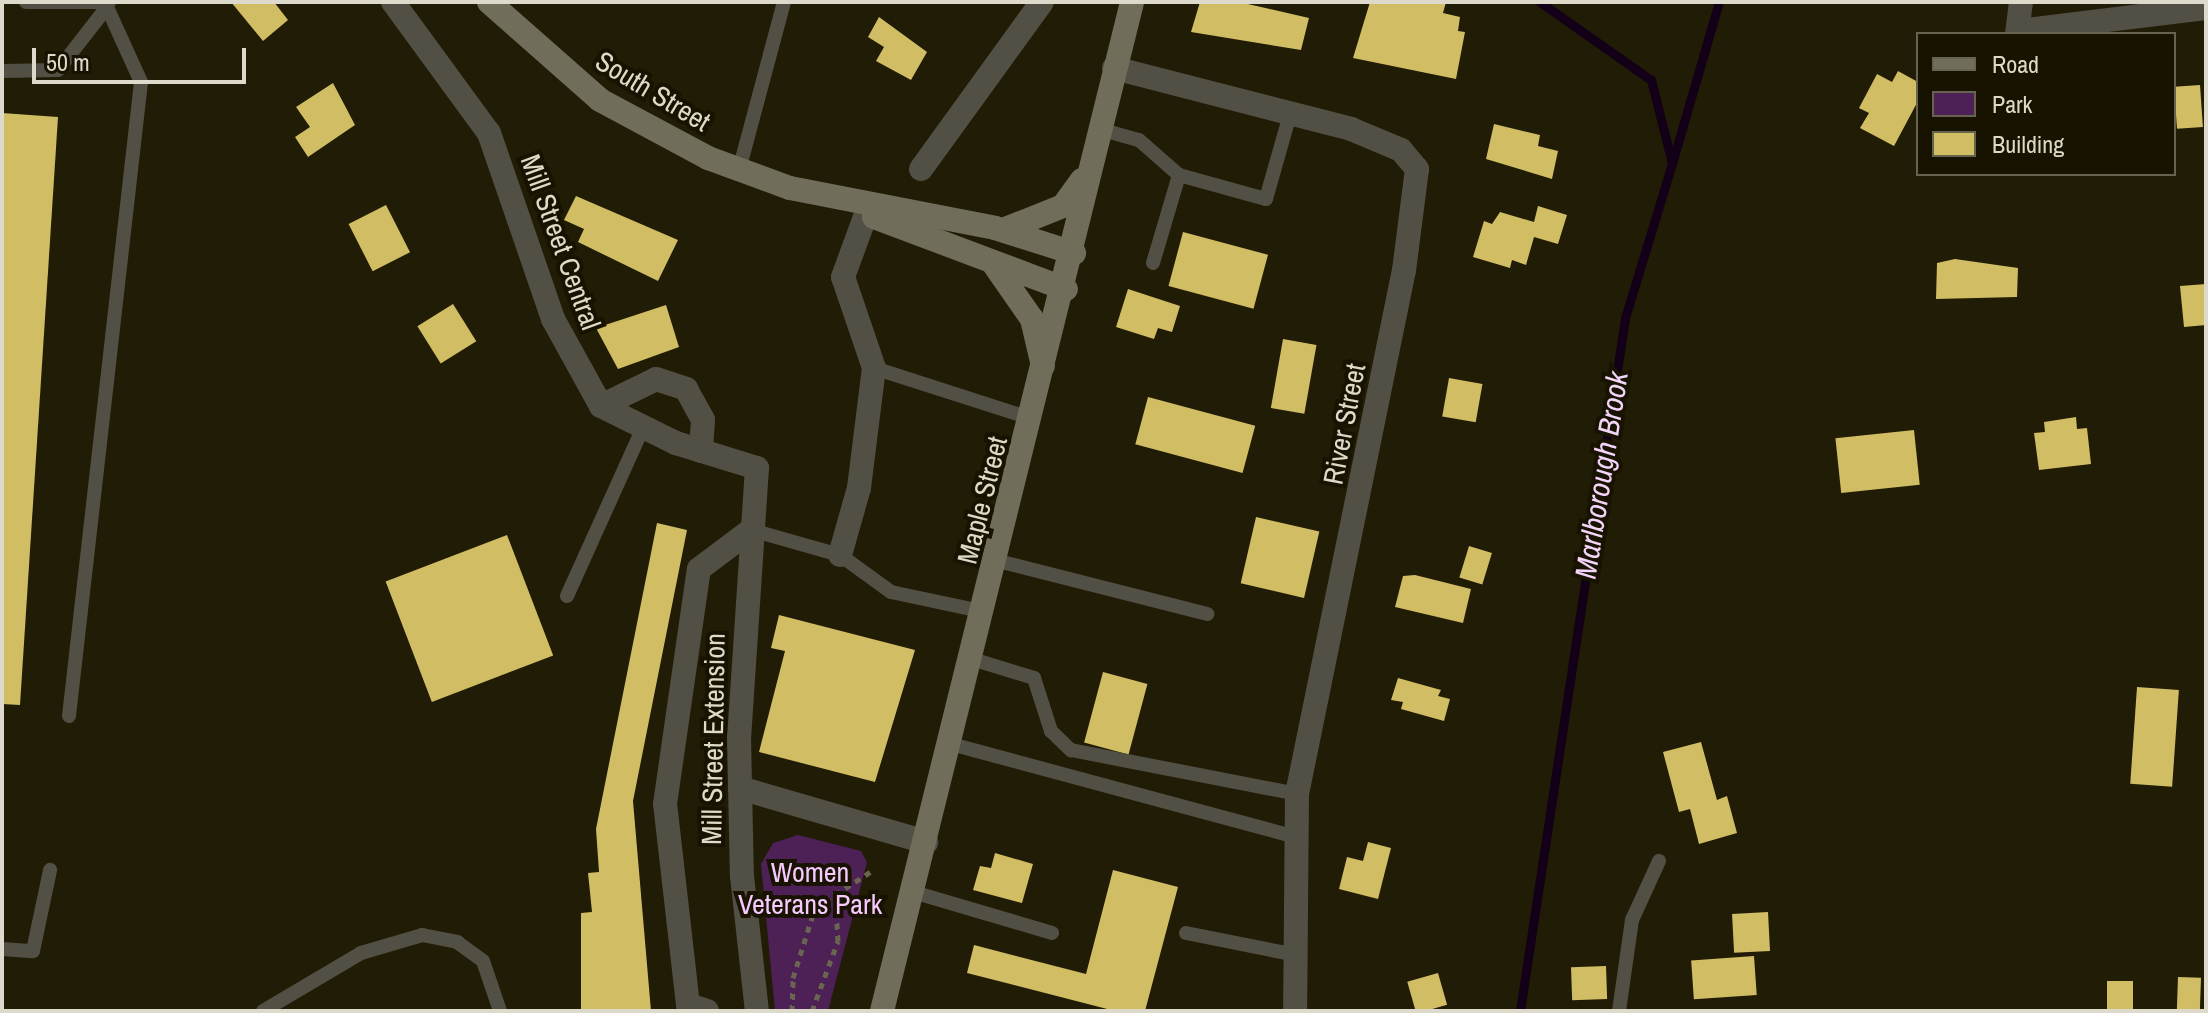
<!DOCTYPE html>
<html>
<head>
<meta charset="utf-8">
<style>
  body { margin:0 }
  #map { position:relative; width:2208px; height:1013px; overflow:hidden; background:#211c05; font-family:"Archivo Narrow",sans-serif }
  div>[style] { position:absolute }
  [style*='--x'] { left:calc(var(--x)*1px); top:calc(var(--y)*1px); width:calc(var(--w)*1px); rotate:calc(var(--a)*1deg) }
  .green>* { inset:0; background:#4d2056 }
  .stream>* { height:9px; margin:-4.5px; padding:0 4.5px; transform-origin:4.5px; border-radius:4.5px; background:#130018 }
  .building>* { inset:0; background:#d1bd64; transform-origin:0 0 }
  .path>* { height:5px; margin-top:-2.5px; transform-origin:0; background:repeating-linear-gradient(90deg,#696551 0 6px,transparent 0 12px) }
  .lane>* { height:14px; margin:-7px; padding:0 7px; transform-origin:7px; border-radius:7px; background:#525045 }
  .street>* { height:24px; margin:-12px; padding:0 12px; transform-origin:12px; border-radius:12px; background:#525045 }
  .secondary>* { height:24px; margin:-12px; padding:0 12px; transform-origin:12px; border-radius:12px; background:#716d5b }
  span { translate:-50% -50%; white-space:nowrap; text-align:center; line-height:1.15; -webkit-text-stroke:8px #181300; paint-order:stroke }
  .street-label { font-size:28px; color:#dddacb }
  .park-label { font-size:28px; color:#f6caff }
  .water-label { font-size:30px; color:#f3d5f9; font-style:italic }
  .frame { position:absolute; inset:0; border:4px solid #dddacb; pointer-events:none }
  .legend { position:absolute; left:1916px; top:32px; width:260px; height:144px; box-sizing:border-box; background:#181300; border:2px solid #676351; margin:0; padding:10px 14px; list-style:none; font-size:24px; color:#dddacb }
  .legend li { display:flex; align-items:center; gap:16px; height:40px }
  .legend b { width:40px; border:2px solid #676351 }
  .scale { position:absolute; left:32px; top:48px; width:214px; height:36px; box-sizing:border-box; border:4px solid #dddacb; border-top:0; padding-left:10px; font-size:24px; line-height:28px; white-space:nowrap; color:#dddacb; -webkit-text-stroke:6px #181300; paint-order:stroke }
</style>
</head>
<body>
<div id="map">
  <div class="green">
    <i style="clip-path:polygon(798px 835px,861px 851px,867px 862px,828px 1011px,775px 1011px,761px 864px,773px 843px)"></i>
  </div>
  <div class="stream">
    <i style="--x:1673;--y:160;--w:165;--a:-73.8"></i>
    <i style="--x:1520;--y:1011;--w:701;--a:-81.38"></i>
    <i style="--x:1625;--y:318;--w:162;--a:-73.1"></i>
    <i style="--x:1672;--y:163;--w:86;--a:-104.2"></i>
    <i style="--x:1651;--y:80;--w:136;--a:-144.9"></i>
  </div>
  <div class="building">
    <i style="clip-path:polygon(231px 2px,274px 2px,288px 20px,263px 41px)"></i>
    <i style="clip-path:polygon(1200px 2px,1239px 2px,1309px 18px,1301px 50px,1191px 32px)"></i>
    <i style="clip-path:polygon(1370px 2px,1446px 2px,1443px 13px,1460px 17px,1458px 31px,1465px 32px,1456px 79px,1353px 58px)"></i>
    <i style="clip-path:polygon(879px 17px,927px 52px,911px 80px,876px 61px,884px 47px,868px 37px)"></i>
    <i style="clip-path:polygon(1898px 71px,1918px 82px,1918px 101px,1894px 146px,1860px 128px,1869px 113px,1859px 108px,1877px 74px,1892px 82px)"></i>
    <i style="clip-path:polygon(333px 83px,355px 125px,308px 157px,295px 137px,310px 127px,296px 107px)"></i>
    <i style="left:2200px;top:85px;width:42px;height:26px;rotate:86deg"></i>
    <i style="clip-path:polygon(2px 113px,58px 117px,20px 705px,2px 704px)"></i>
    <i style="clip-path:polygon(1494px 124px,1540px 135px,1538px 146px,1558px 151px,1552px 179px,1486px 159px)"></i>
    <i style="clip-path:polygon(576px 196px,678px 240px,658px 281px,578px 242px,584px 229px,564px 220px)"></i>
    <i style="left:386px;top:205px;width:53px;height:42px;rotate:63deg"></i>
    <i style="clip-path:polygon(1538px 206px,1567px 215px,1558px 244px,1534px 237px,1526px 265px,1512px 260px,1510px 268px,1473px 257px,1484px 221px,1492px 224px,1500px 212px,1534px 222px)"></i>
    <i style="left:1183px;top:232px;width:88px;height:56px;rotate:15deg"></i>
    <i style="clip-path:polygon(1955px 259px,2018px 268px,2017px 297px,1936px 299px,1937px 263px)"></i>
    <i style="clip-path:polygon(2206px 284px,2206px 325px,2184px 327px,2180px 286px)"></i>
    <i style="clip-path:polygon(1128px 289px,1180px 306px,1172px 332px,1158px 328px,1154px 339px,1116px 327px)"></i>
    <i style="left:453px;top:304px;width:44px;height:42px;rotate:58deg"></i>
    <i style="clip-path:polygon(666px 305px,679px 347px,618px 369px,596px 328px)"></i>
    <i style="left:1283px;top:339px;width:34px;height:70px;rotate:10deg"></i>
    <i style="left:1449px;top:378px;width:34px;height:39px;rotate:10deg"></i>
    <i style="left:1148px;top:397px;width:111px;height:49px;rotate:15deg"></i>
    <i style="clip-path:polygon(2076px 417px,2077px 429px,2087px 428px,2091px 464px,2039px 470px,2034px 433px,2045px 432px,2044px 422px)"></i>
    <i style="left:1914px;top:430px;width:55px;height:79px;rotate:84deg"></i>
    <i style="left:1256px;top:517px;width:65px;height:68px;rotate:13deg"></i>
    <i style="clip-path:polygon(657px 523px,687px 530px,633px 801px,651px 1011px,581px 1011px,581px 913px,592px 912px,588px 873px,599px 872px,596px 829px)"></i>
    <i style="left:507px;top:535px;width:129px;height:130px;rotate:69deg"></i>
    <i style="left:1469px;top:546px;width:24px;height:33px;rotate:17deg"></i>
    <i style="clip-path:polygon(1415px 575px,1471px 589px,1463px 623px,1395px 607px,1403px 576px)"></i>
    <i style="clip-path:polygon(779px 615px,915px 650px,875px 782px,759px 752px,785px 651px,771px 648px)"></i>
    <i style="left:1103px;top:672px;width:46px;height:73px;rotate:15deg"></i>
    <i style="clip-path:polygon(1398px 678px,1441px 690px,1438px 696px,1450px 699px,1444px 721px,1401px 709px,1403px 702px,1391px 700px)"></i>
    <i style="left:2137px;top:687px;width:42px;height:97px;rotate:4deg"></i>
    <i style="clip-path:polygon(1701px 742px,1717px 800px,1727px 796px,1737px 833px,1699px 844px,1690px 809px,1679px 812px,1663px 752px)"></i>
    <i style="clip-path:polygon(1368px 842px,1391px 848px,1378px 899px,1339px 889px,1347px 857px,1363px 861px)"></i>
    <i style="clip-path:polygon(995px 853px,1033px 864px,1022px 903px,973px 890px,980px 866px,991px 868px)"></i>
    <i style="clip-path:polygon(1113px 870px,1178px 887px,1145px 1011px,1115px 1011px,967px 973px,974px 945px,1086px 974px)"></i>
    <i style="left:1768px;top:912px;width:39px;height:36px;rotate:87deg"></i>
    <i style="left:1754px;top:956px;width:39px;height:63px;rotate:86deg"></i>
    <i style="left:1606px;top:966px;width:33px;height:35px;rotate:88deg"></i>
    <i style="left:1438px;top:973px;width:33px;height:32px;rotate:74deg"></i>
    <i style="left:2178px;top:977px;width:23px;height:34px;rotate:2deg"></i>
    <i style="left:2107px;top:981px;width:26px;height:29px"></i>
  </div>
  <div class="path">
    <i style="--x:792;--y:1011;--w:33;--a:-88"></i>
    <i style="--x:793;--y:978;--w:73;--a:-72.6"></i>
    <i style="--x:815;--y:908;--w:66;--a:-33.2"></i>
    <i style="--x:812;--y:1011;--w:75;--a:-69.6"></i>
    <i style="--x:838;--y:941;--w:49;--a:-93.5"></i>
  </div>
  <div class="lane">
    <i style="--x:26;--y:2;--w:83;--a:0"></i>
    <i style="--x:2;--y:71;--w:56;--a:-1"></i>
    <i style="--x:58;--y:70;--w:80;--a:-52.1"></i>
    <i style="--x:1099;--y:129;--w:41;--a:15.4"></i>
    <i style="--x:1139;--y:140;--w:53;--a:41.2"></i>
    <i style="--x:1179;--y:175;--w:90;--a:15.4"></i>
    <i style="--x:1266;--y:199;--w:88;--a:-74.2"></i>
    <i style="--x:739;--y:170;--w:174;--a:-75"></i>
    <i style="--x:1153;--y:263;--w:92;--a:-73.5"></i>
    <i style="--x:874;--y:368;--w:167;--a:17.8"></i>
    <i style="--x:751;--y:530;--w:92;--a:15.7"></i>
    <i style="--x:840;--y:555;--w:63;--a:36"></i>
    <i style="--x:891;--y:592;--w:96;--a:12"></i>
    <i style="--x:998;--y:561;--w:216;--a:14.2"></i>
    <i style="--x:567;--y:596;--w:184;--a:-65.7"></i>
    <i style="--x:972;--y:659;--w:65;--a:17"></i>
    <i style="--x:1034;--y:678;--w:56;--a:72.2"></i>
    <i style="--x:1051;--y:731;--w:28;--a:44"></i>
    <i style="--x:1071;--y:750;--w:230;--a:11"></i>
    <i style="--x:69;--y:716;--w:638;--a:-83.52"></i>
    <i style="--x:141;--y:82;--w:82;--a:-114.4"></i>
    <i style="--x:951;--y:744;--w:357;--a:15.1"></i>
    <i style="--x:913;--y:892;--w:145;--a:16.4"></i>
    <i style="--x:1186;--y:933;--w:107;--a:11.3"></i>
    <i style="--x:2;--y:949;--w:31;--a:4"></i>
    <i style="--x:33;--y:951;--w:83;--a:-78.1"></i>
    <i style="--x:263;--y:1011;--w:114;--a:-30.6"></i>
    <i style="--x:361;--y:953;--w:64;--a:-16.4"></i>
    <i style="--x:422;--y:935;--w:36;--a:11"></i>
    <i style="--x:457;--y:942;--w:32;--a:36"></i>
    <i style="--x:483;--y:961;--w:53;--a:71.2"></i>
    <i style="--x:1619;--y:1011;--w:92;--a:-81.9"></i>
    <i style="--x:1632;--y:920;--w:65;--a:-65.4"></i>
  </div>
  <div class="street">
    <i style="--x:393;--y:2;--w:162;--a:53.8"></i>
    <i style="--x:489;--y:133;--w:197;--a:71"></i>
    <i style="--x:553;--y:319;--w:99;--a:61.1"></i>
    <i style="--x:601;--y:406;--w:84;--a:26.3"></i>
    <i style="--x:676;--y:443;--w:85;--a:17.2"></i>
    <i style="--x:757;--y:468;--w:270;--a:93.8"></i>
    <i style="--x:739;--y:737;--w:139;--a:88.8"></i>
    <i style="--x:742;--y:876;--w:136;--a:83.7"></i>
    <i style="--x:2018;--y:31;--w:189;--a:-7"></i>
    <i style="--x:2017;--y:34;--w:32;--a:-83"></i>
    <i style="--x:1114;--y:68;--w:245;--a:14.4"></i>
    <i style="--x:1351;--y:129;--w:54;--a:22.8"></i>
    <i style="--x:1401;--y:150;--w:25;--a:50"></i>
    <i style="--x:1417;--y:169;--w:102;--a:97.3"></i>
    <i style="--x:1404;--y:270;--w:535;--a:101.54"></i>
    <i style="--x:1297;--y:794;--w:217;--a:90.5"></i>
    <i style="--x:921;--y:169;--w:206;--a:-54.1"></i>
    <i style="--x:601;--y:406;--w:61;--a:-26.1"></i>
    <i style="--x:656;--y:379;--w:32;--a:18"></i>
    <i style="--x:686;--y:389;--w:35;--a:61"></i>
    <i style="--x:703;--y:420;--w:31;--a:94"></i>
    <i style="--x:840;--y:555;--w:70;--a:-74.2"></i>
    <i style="--x:859;--y:488;--w:121;--a:-82.9"></i>
    <i style="--x:874;--y:368;--w:96;--a:-108.8"></i>
    <i style="--x:843;--y:277;--w:67;--a:-69.9"></i>
    <i style="--x:740;--y:788;--w:194;--a:16.2"></i>
    <i style="--x:707;--y:1011;--w:20;--a:-162"></i>
    <i style="--x:688;--y:1005;--w:202;--a:-96.5"></i>
    <i style="--x:665;--y:804;--w:237;--a:-81.8"></i>
    <i style="--x:699;--y:569;--w:65;--a:-36.9"></i>
  </div>
  <div class="secondary">
    <i style="--x:489;--y:2;--w:148;--a:41.4"></i>
    <i style="--x:600;--y:100;--w:123;--a:28.2"></i>
    <i style="--x:708;--y:158;--w:87;--a:20.1"></i>
    <i style="--x:790;--y:188;--w:209;--a:11"></i>
    <i style="--x:995;--y:228;--w:83;--a:17.6"></i>
    <i style="--x:874;--y:217;--w:205;--a:20.6"></i>
    <i style="--x:1003;--y:230;--w:65;--a:-21.8"></i>
    <i style="--x:1063;--y:206;--w:32;--a:-54"></i>
    <i style="--x:995;--y:266;--w:65;--a:55.1"></i>
    <i style="--x:1032;--y:319;--w:48;--a:76.8"></i>
    <i style="--x:882;--y:1011;--w:1040;--a:-76.08"></i>
  </div>
  <div class="street-label">
    <span style="left:653px;top:91px;rotate:31deg">South Street</span>
    <span style="left:561px;top:242px;rotate:70deg">Mill Street Central</span>
    <span style="left:1344px;top:424px;rotate:-79deg">River Street</span>
    <span style="left:982px;top:500px;rotate:-76deg">Maple Street</span>
    <span style="left:713px;top:739px;rotate:-89deg">Mill Street Extension</span>
  </div>
  <div class="park-label">
    <span style="left:810px;top:888px">Women<br>Veterans Park</span>
  </div>
  <div class="water-label">
    <span style="left:1601px;top:475px;rotate:-81deg">Marlborough Brook</span>
  </div>
  <div class="frame"></div>
  <ul class="legend">
  <li><b style="height:10px;background:#716d5b"></b>Road</li>
  <li><b style="height:22px;background:#4d2056"></b>Park</li>
  <li><b style="height:22px;background:#d1bd64"></b>Building</li>
  </ul>
  <div class="scale">50 m</div>
</div>
</body>
</html>
